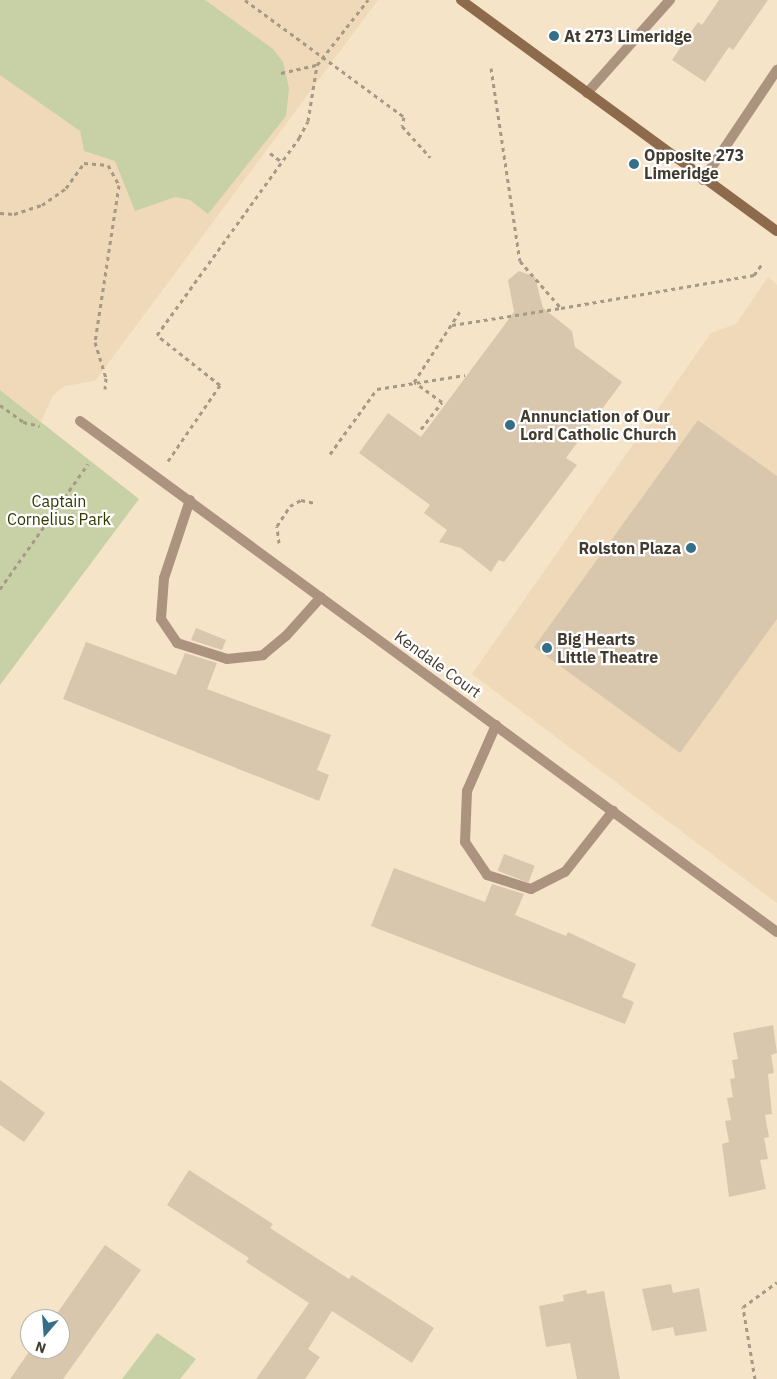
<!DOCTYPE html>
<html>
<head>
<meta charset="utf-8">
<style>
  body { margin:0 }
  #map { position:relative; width:777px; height:1379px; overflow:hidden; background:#f6e4c9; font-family:"IBM Plex Sans",sans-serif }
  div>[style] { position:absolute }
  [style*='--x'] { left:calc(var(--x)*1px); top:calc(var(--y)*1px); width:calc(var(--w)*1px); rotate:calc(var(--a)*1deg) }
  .built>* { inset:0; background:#efd9b8 }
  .green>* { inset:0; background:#c8d0a5 }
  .building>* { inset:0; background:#d9c7ad; transform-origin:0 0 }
  .path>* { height:3px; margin-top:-1.5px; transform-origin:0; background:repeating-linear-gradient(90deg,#a69985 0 4px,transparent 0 8px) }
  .lane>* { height:10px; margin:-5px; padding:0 5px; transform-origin:5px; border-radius:5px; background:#ac937f }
  .street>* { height:10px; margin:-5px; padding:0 5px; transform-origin:5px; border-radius:5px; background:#ac937f }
  .secondary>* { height:10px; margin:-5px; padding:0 5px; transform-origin:5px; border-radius:5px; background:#8e6a4c }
  .dots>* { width:14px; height:14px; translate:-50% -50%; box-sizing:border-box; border:2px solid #fff; border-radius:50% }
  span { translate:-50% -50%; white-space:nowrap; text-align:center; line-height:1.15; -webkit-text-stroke:4.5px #fff; paint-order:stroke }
  .poi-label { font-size:16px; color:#423b30; font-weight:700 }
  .left { translate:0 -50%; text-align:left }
  .right { translate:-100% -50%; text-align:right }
  .park-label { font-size:16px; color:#333901 }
  .street-label { font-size:16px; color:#423b30 }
  .north { position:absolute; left:20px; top:1309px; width:50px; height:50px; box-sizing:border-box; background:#fff; border:1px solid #b3b1ac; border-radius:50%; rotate:198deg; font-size:14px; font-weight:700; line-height:20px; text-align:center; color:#423b30 }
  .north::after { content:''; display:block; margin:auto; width:18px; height:22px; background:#346e87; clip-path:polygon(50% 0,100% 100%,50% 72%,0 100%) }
</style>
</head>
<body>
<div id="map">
  <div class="built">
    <i style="clip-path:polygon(0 0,378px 0,95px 381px,65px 386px,53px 395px,41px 422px,0 390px)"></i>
    <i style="clip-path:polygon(768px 277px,777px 285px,777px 903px,472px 674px,711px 333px,736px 324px)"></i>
  </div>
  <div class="green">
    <i style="clip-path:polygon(0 0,205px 0,273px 49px,283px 62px,289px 88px,286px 116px,208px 214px,190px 200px,175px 197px,135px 211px,115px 161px,84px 151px,80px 131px,0 75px)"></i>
    <i style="clip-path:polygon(0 390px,139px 499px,0 685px)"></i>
    <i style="clip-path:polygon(157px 1333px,196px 1359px,180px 1379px,122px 1379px)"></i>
  </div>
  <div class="building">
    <i style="clip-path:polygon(719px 0,768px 0,733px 50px,729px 47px,705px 82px,672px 60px,698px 22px,702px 25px)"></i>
    <i style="clip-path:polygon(519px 271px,535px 277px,543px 308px,572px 331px,575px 347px,622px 382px,566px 458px,577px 465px,504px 562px,499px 560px,491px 572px,461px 548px,439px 542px,447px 530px,424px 513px,430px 505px,359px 453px,388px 413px,421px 437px,514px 312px,508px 280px)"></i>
    <i style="clip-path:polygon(698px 420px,777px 476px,777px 619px,680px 753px,534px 647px)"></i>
    <i style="clip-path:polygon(196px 628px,226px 640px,222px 650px,191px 640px)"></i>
    <i style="clip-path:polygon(86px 642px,176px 675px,185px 653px,217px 663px,207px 689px,331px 735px,317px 770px,329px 775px,319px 801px,63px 699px)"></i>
    <i style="left:504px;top:854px;width:33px;height:18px;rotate:21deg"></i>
    <i style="clip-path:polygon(394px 868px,485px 902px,492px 884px,524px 894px,515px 915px,566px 936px,568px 932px,636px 964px,622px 997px,634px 1002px,625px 1024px,371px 926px)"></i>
    <i style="clip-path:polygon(773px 1025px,777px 1053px,771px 1055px,774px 1073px,768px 1074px,772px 1114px,765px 1115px,769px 1137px,764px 1138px,768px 1159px,760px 1160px,766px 1189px,729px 1197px,722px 1144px,729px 1142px,725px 1121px,731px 1120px,727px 1098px,733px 1097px,730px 1079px,735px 1078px,732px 1060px,738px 1059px,733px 1033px)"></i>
    <i style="clip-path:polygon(0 1080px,45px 1113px,24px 1142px,0 1125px)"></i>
    <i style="clip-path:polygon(189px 1170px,273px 1224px,270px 1228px,349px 1279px,352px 1275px,434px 1328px,412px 1363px,332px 1311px,308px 1349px,320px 1357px,305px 1379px,256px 1379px,309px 1303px,246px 1262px,249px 1258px,167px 1205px)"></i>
    <i style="clip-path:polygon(105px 1245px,141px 1270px,63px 1379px,10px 1379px,31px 1349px,60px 1349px,60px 1319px,53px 1319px)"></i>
    <i style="clip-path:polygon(671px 1284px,673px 1293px,699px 1288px,707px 1331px,675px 1336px,673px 1327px,652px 1331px,642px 1289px)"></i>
    <i style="clip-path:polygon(586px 1290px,587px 1294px,604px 1291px,620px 1379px,577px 1379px,570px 1343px,546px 1347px,539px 1306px,564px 1301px,563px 1295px)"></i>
  </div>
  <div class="path">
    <i style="--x:245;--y:0;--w:197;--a:36.3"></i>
    <i style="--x:404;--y:117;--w:9;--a:103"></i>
    <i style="--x:402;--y:126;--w:42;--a:47.9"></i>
    <i style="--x:491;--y:68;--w:195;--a:81.5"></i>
    <i style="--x:520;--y:261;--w:62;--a:48.9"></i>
    <i style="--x:561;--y:308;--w:196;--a:-9.7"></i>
    <i style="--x:754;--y:275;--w:14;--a:-54"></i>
    <i style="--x:281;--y:73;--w:37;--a:-13"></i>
    <i style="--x:270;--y:153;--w:15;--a:37"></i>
    <i style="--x:0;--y:213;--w:14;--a:4"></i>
    <i style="--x:14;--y:214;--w:29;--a:-18"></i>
    <i style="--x:42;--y:205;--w:29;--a:-35"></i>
    <i style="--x:66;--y:188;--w:31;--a:-54"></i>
    <i style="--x:84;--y:163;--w:24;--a:5"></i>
    <i style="--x:108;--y:165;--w:23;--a:61"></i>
    <i style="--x:119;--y:185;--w:159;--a:98.7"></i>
    <i style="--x:95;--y:342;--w:38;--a:73"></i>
    <i style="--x:106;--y:378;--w:11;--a:95"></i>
    <i style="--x:452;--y:325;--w:110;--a:-8.9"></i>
    <i style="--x:0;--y:405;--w:29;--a:36"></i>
    <i style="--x:23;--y:422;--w:17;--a:13"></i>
    <i style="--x:421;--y:429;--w:34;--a:-52"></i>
    <i style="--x:442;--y:402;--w:34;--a:-144"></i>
    <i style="--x:414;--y:382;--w:88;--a:-57"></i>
    <i style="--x:330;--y:454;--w:80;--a:-54.1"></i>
    <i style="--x:377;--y:389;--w:89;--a:-9"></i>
    <i style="--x:168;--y:461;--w:92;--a:-55.6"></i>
    <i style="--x:220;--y:385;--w:80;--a:-141.6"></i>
    <i style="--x:157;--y:335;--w:243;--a:-54.2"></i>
    <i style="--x:299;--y:138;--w:19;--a:-62"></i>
    <i style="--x:308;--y:121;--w:57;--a:-80.9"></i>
    <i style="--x:317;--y:65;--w:83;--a:-51.9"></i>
    <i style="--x:279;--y:543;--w:17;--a:-97"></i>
    <i style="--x:277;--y:526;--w:24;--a:-57"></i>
    <i style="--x:290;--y:506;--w:13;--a:-29"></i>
    <i style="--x:301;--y:500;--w:14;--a:12"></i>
    <i style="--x:0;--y:589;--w:153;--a:-54.9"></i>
    <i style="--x:755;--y:1379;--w:73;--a:-99.5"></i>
    <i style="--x:743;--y:1307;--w:42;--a:-36.3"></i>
  </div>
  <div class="lane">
    <i style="--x:587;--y:93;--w:125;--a:-48.3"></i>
    <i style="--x:703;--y:180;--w:133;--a:-56.1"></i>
    <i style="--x:190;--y:500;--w:82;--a:108.4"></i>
    <i style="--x:164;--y:578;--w:41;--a:94.2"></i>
    <i style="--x:161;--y:619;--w:29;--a:56"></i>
    <i style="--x:177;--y:643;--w:52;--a:17.7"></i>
    <i style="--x:227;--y:659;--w:36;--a:-6"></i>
    <i style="--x:263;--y:655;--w:30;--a:-40"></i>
    <i style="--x:286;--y:636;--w:52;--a:-48.1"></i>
    <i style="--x:496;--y:725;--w:72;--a:113.7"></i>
    <i style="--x:467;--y:791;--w:51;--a:92.2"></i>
    <i style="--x:465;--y:842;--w:40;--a:56"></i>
    <i style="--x:487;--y:875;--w:46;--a:17.7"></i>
    <i style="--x:531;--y:889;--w:38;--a:-27"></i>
    <i style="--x:565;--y:872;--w:78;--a:-51.8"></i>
  </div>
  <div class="street">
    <i style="--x:80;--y:421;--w:864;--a:36.25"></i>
  </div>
  <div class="secondary">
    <i style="--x:461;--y:0;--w:391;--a:36.2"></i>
  </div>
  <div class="dots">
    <i style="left:554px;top:36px;background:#346e87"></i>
    <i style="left:634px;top:164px;background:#346e87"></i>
    <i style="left:510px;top:425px;background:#346e87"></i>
    <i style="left:691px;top:548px;background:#346e87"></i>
    <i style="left:547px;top:648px;background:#346e87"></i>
  </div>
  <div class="poi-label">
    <span class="left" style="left:564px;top:36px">At 273 Limeridge</span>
    <span class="left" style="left:644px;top:164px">Opposite 273<br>Limeridge</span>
    <span class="left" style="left:520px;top:425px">Annunciation of Our<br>Lord Catholic Church</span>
    <span class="right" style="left:681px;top:548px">Rolston Plaza</span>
    <span class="left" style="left:557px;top:648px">Big Hearts<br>Little Theatre</span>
  </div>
  <div class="park-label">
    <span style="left:59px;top:510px">Captain<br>Cornelius Park</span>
  </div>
  <div class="street-label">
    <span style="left:438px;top:664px;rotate:36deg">Kendale Court</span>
  </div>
  <div class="north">N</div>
</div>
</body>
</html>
